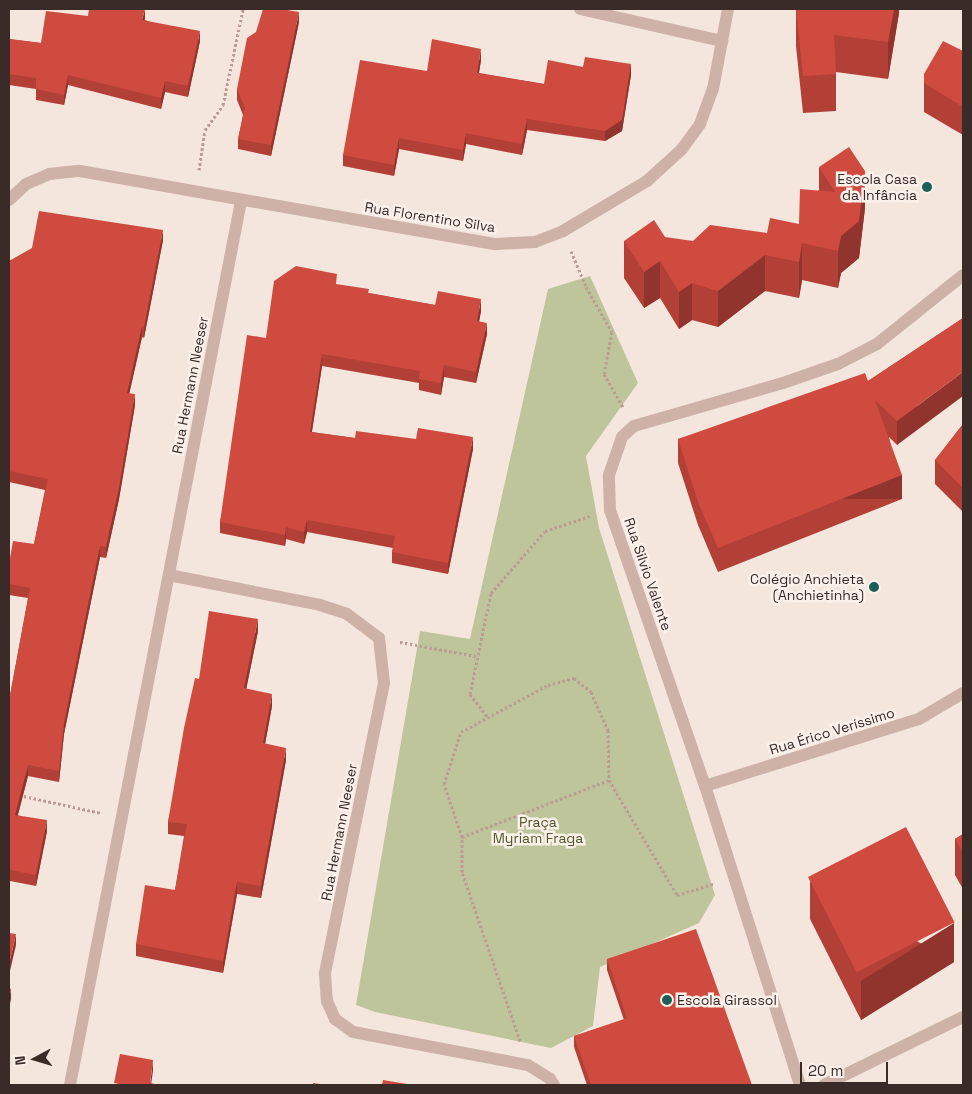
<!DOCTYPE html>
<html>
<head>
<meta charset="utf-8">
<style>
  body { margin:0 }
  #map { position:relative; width:972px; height:1094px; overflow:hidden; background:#f4e5dd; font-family:"Space Grotesk",sans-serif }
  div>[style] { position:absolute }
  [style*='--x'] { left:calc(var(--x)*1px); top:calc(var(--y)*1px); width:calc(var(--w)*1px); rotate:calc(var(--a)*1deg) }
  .green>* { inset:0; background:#bec59b }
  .path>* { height:3px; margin-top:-1.5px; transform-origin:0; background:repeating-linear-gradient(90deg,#ba9c92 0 2.5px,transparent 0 5px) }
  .minor>* { height:12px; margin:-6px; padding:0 6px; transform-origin:6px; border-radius:6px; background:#ceb2a8 }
  .tertiary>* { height:12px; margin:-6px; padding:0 6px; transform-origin:6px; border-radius:6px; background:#ceb2a8 }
  .wall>* { inset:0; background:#b24037 }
  .shaded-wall>* { inset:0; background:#91342d; transform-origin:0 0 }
  .building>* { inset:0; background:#cf4b40; transform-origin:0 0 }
  .dots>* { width:14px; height:14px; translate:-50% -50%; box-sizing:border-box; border:2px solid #fbf0ea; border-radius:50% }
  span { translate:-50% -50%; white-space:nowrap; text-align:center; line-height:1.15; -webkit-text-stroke:5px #fbf0ea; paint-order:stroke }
  .poi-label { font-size:14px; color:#3a2b28 }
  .right { translate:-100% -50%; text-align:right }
  .left { translate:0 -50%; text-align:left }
  .street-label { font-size:14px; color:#3a2b28 }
  .park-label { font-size:14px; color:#515a2a }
  .frame { position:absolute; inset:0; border:10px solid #3a2b28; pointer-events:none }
  .north { position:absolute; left:10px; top:1034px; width:50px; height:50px; -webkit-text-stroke:4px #fbf0ea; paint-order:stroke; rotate:264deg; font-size:14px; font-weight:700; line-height:20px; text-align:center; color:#3a2b28 }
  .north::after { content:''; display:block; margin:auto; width:18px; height:22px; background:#3a2b28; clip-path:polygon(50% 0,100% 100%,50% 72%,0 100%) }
  .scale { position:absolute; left:800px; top:1062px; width:88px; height:22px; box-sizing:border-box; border:2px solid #3a2b28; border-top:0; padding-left:6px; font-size:15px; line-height:18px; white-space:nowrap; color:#3a2b28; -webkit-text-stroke:4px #fbf0ea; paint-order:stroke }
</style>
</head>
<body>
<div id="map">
  <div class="green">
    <i style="clip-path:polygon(590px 276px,638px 383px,586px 456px,599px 528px,715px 895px,699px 923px,600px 967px,593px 1026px,551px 1048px,375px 1012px,356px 1005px,420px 631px,470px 639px,548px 289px)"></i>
  </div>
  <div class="path">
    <i style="--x:199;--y:170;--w:40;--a:-81.5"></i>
    <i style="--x:205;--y:130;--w:31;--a:-54"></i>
    <i style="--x:223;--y:105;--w:98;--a:-78.2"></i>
    <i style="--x:571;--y:251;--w:39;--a:67"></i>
    <i style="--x:586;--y:287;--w:52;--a:60"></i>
    <i style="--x:612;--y:332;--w:43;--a:100.8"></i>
    <i style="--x:604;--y:374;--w:39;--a:60"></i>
    <i style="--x:400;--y:642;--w:77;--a:10.4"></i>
    <i style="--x:487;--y:716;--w:28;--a:-128"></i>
    <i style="--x:470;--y:694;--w:103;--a:-78.3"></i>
    <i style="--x:491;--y:593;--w:82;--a:-48.9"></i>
    <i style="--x:545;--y:531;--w:47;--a:-18.4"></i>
    <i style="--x:19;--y:795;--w:84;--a:12.4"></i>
    <i style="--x:462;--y:837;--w:56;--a:-108.8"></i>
    <i style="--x:444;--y:784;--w:55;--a:-71.9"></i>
    <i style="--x:461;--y:732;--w:99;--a:-28.4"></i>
    <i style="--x:548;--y:685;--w:27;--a:-15"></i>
    <i style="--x:574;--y:678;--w:22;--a:39"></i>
    <i style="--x:591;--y:692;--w:42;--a:65.9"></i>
    <i style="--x:608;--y:730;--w:50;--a:88.9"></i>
    <i style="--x:520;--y:1041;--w:179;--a:-108.9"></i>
    <i style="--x:462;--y:872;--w:35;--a:-90"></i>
    <i style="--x:462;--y:837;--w:158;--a:-21.2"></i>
    <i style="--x:609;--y:780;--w:134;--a:59.4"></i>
    <i style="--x:677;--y:895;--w:39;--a:-17"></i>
  </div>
  <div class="minor">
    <i style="--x:580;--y:9;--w:146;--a:12.7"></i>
    <i style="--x:9;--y:200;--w:23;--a:-43"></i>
    <i style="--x:26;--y:184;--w:25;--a:-23"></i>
    <i style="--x:49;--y:174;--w:31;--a:-6"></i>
    <i style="--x:80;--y:171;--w:422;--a:10"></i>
    <i style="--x:496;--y:244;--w:39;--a:-3"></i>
    <i style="--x:535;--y:242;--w:30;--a:-21"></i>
    <i style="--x:563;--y:231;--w:98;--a:-30.8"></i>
    <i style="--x:647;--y:181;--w:47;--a:-42.4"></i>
    <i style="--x:682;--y:149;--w:31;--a:-54"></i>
    <i style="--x:700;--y:124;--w:37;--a:-70"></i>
    <i style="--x:713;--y:89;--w:81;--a:-79.4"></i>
    <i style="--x:169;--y:575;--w:154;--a:11.2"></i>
    <i style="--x:320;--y:605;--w:28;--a:18"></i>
    <i style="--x:347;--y:614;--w:40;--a:37"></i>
    <i style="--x:379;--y:638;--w:45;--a:83.7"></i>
    <i style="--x:384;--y:683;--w:297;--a:101.5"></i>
    <i style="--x:325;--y:974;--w:27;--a:86"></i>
    <i style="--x:327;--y:1001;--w:20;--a:66"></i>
    <i style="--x:335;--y:1019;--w:22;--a:36"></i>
    <i style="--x:353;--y:1032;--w:178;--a:10.7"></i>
    <i style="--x:528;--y:1065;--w:26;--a:32"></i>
    <i style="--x:550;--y:1079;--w:7;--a:56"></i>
    <i style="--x:705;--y:786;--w:224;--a:-17.4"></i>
    <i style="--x:919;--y:719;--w:51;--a:-30.6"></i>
    <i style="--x:70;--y:1085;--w:900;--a:-79.05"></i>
    <i style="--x:800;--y:1085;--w:314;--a:-107.6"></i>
    <i style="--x:705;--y:786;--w:292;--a:-109"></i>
    <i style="--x:610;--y:510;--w:35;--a:-92"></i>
    <i style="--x:609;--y:475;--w:40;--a:-71.1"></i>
    <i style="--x:622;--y:437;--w:16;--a:-43"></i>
    <i style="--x:634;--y:426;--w:155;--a:-16.1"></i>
    <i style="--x:783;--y:383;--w:58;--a:-19.1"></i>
    <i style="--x:838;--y:364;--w:44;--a:-27.1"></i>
    <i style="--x:877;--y:344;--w:110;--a:-38.7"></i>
  </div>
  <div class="tertiary">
    <i style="--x:824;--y:1085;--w:155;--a:-26.1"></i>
  </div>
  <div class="wall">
    <i style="clip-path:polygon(796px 9px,899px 9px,899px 13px,888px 79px,836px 72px,836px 111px,803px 113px,796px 46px)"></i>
    <i style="clip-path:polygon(88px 16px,145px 20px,200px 41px,188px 97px,165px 92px,161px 109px,68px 85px,64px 105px,36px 100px,36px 89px,9px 85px,9px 39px,41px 43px)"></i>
    <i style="clip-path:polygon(299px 22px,271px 156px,238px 149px,238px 139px,243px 115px,237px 100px,237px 89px)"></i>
    <i style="clip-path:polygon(963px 51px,963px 135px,924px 112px,924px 74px)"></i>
    <i style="clip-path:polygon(481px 60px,479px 73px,544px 84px,583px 67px,631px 75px,622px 131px,605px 141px,527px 130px,522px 155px,466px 144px,463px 161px,399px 149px,394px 176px,343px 166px,343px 155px,427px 71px)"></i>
    <i style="clip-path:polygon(819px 167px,865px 208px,859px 258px,841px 273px,838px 288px,802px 280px,799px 298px,765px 291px,718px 327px,692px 320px,679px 329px,660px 298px,644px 308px,624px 278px,624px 241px,693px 241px,767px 233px,799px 224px,819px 190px)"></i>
    <i style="clip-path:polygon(163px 240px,144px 338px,142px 337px,129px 393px,135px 405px,119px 499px,106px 558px,100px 557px,64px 734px,59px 782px,28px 776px,18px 815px,47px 831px,36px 886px,10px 881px,9px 888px,9px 701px,28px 598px,9px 595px,9px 564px,34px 544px,45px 490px,9px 482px,9px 261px)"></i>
    <i style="clip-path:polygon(337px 285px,369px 293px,435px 305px,481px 311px,479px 321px,487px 334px,476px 383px,444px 377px,441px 395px,419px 390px,419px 383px,322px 366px,312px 432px,355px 438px,473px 449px,448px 574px,392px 563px,392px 552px,393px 548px,307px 532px,304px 544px,286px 539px,285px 546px,220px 533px,220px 522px,266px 338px)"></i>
    <i style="clip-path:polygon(963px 318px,897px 445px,889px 437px,902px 499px,718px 572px,698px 525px,678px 463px,678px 439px,868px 381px)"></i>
    <i style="clip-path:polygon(963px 424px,963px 512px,935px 484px,935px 460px)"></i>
    <i style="clip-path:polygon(258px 631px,246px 689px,272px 706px,265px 744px,286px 760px,261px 898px,237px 894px,223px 973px,136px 956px,136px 944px,175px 890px,184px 836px,168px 834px,168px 822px,199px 679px)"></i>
    <i style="clip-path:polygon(963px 834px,963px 889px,955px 875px,955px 839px)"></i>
    <i style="clip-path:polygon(810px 881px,954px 962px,861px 1020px,810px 919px)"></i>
    <i style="clip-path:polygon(607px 959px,752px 1085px,587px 1085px,574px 1047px,574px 1036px,624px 1020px,607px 970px)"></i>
  </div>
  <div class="shaded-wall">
    <i style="clip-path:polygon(145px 9px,145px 19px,142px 31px,142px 20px)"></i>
    <i style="clip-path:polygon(894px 9px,899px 9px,899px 13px,888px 79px,888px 42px)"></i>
    <i style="clip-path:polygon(299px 12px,299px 22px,271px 156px,271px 145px)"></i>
    <i style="clip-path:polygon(200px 31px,200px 41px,188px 97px,188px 86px)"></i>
    <i style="clip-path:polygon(481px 49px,481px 60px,477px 84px,477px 73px)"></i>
    <i style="clip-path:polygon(631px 64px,631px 75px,622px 131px,605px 141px,605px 131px)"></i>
    <i style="clip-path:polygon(68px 75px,68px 85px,64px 105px,64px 95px)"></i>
    <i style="clip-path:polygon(165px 81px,165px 92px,161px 109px,161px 98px)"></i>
    <i style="clip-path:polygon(527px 119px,527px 130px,522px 155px,522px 144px)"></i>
    <i style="clip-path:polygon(466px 133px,466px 144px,463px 161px,463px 150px)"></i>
    <i style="clip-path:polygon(399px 138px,399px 149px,394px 176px,394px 165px)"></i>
    <i style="clip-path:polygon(865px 171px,865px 208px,859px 258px,841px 273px,838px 288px,838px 251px,841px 236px)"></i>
    <i style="clip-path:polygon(163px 230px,163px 240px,144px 338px,144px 327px)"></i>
    <i style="clip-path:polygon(802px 243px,802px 280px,799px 298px,799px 262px)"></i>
    <i style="clip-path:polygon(765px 255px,765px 291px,718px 327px,718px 291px)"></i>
    <i style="clip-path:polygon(660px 261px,660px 298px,644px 308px,644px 272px)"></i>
    <i style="clip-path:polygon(692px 283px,692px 320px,679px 329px,679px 292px)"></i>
    <i style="clip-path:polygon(481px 299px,481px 311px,477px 333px,477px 321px)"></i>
    <i style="clip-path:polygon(487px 323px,487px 334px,476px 383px,476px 372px)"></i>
    <i style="clip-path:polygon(142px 326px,142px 337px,127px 404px,127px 393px)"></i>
    <i style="clip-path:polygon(322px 354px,322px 366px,310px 443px,310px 432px)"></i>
    <i style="clip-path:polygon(444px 365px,444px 377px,441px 395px,441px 383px)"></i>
    <i style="clip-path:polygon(963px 372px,963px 396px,897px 445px,897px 421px)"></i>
    <i style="clip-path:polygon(135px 394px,135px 405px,119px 499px,106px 558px,106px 547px)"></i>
    <i style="clip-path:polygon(473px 437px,473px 449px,448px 574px,448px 563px)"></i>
    <i style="left:902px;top:475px;width:24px;height:198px;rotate:90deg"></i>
    <i style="clip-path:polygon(307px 520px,307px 532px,304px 544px,304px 532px)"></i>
    <i style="clip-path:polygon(286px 527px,286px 539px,285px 546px,285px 535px)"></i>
    <i style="clip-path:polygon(100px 546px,100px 557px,64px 734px,59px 782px,59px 771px,64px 723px)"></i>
    <i style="clip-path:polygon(258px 619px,258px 631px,244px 700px,244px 688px)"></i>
    <i style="clip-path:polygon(272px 694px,272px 706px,263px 755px,263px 743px)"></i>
    <i style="clip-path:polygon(286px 748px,286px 760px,261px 898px,261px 886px)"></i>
    <i style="clip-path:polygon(28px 765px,28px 776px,15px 825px,15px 815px)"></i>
    <i style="clip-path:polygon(47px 820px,47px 831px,36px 886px,36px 875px)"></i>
    <i style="clip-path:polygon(10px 870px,10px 881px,9px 888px,9px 877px)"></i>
    <i style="clip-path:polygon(237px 882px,237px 894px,223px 973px,223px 961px)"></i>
    <i style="clip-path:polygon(954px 923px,954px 962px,861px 1020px,861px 981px)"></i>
    <i style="clip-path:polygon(16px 934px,16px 945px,9px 975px,9px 964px)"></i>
    <i style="clip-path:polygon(11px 989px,11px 999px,9px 1009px,9px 998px)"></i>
    <i style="clip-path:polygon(153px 1060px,153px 1071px,151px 1085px,150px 1085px)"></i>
  </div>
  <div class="building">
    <i style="clip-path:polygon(89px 9px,145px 9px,142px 20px,200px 31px,188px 86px,165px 81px,161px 98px,68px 75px,64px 95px,36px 89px,36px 78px,9px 74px,9px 39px,41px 43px,46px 11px,88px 16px)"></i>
    <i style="clip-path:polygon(263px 9px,281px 9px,299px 12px,271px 145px,238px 139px,245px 108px,237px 89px,247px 38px,256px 32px)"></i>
    <i style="clip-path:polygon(796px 9px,894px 9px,888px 42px,834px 35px,836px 74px,803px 76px)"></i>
    <i style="clip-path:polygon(432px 39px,481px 49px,477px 73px,544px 84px,548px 60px,583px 67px,585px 57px,631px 64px,622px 120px,605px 131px,527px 119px,522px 144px,466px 133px,463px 150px,399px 138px,394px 165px,343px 155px,360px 60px,427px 71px)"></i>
    <i style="clip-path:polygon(943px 41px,963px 51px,963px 107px,924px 83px,924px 74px)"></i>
    <i style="clip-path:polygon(849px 147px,865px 171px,859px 221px,841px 236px,838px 251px,802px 243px,799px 262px,765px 255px,718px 291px,692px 283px,679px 292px,660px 261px,644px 272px,624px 241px,654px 220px,665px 237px,693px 241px,710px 225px,767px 233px,770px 218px,799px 224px,800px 189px,835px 192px,819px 167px)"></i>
    <i style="clip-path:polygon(39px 211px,163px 230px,144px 327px,142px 326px,127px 393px,135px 394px,119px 488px,106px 547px,100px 546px,64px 723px,59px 771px,28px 765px,15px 815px,47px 820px,36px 875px,10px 870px,9px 877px,9px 701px,30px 588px,9px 584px,9px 564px,13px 541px,34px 544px,48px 479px,9px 471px,9px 261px,32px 248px)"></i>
    <i style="clip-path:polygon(296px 266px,337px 274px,336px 284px,369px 289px,368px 293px,435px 305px,438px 291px,481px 299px,477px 321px,487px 323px,476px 372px,444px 365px,441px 383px,419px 379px,420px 371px,322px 354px,310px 432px,355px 438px,356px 431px,416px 439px,418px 428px,473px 437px,448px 563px,392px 552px,395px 536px,307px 520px,304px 532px,286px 527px,285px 535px,220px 522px,247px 335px,266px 338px,274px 281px)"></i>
    <i style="clip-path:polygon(963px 318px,963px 372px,897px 421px,875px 400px,902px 475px,718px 548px,698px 502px,678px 439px,865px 373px,868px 381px)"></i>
    <i style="clip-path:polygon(963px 424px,963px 488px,935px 460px)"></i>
    <i style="clip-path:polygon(209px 611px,258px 619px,244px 688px,272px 694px,263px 743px,286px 748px,261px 886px,237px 882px,223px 961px,136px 944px,145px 885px,175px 890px,187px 824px,168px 822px,184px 728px,195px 678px,199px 679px)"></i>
    <i style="left:906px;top:827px;width:107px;height:110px;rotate:63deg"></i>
    <i style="clip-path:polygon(963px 834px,963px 852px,955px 839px)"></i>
    <i style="clip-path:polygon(696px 929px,752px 1085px,591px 1085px,574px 1036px,627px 1018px,607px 959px)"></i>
    <i style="clip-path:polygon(9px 933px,16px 934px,9px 964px)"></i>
    <i style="clip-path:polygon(9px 988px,11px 989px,9px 998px)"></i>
    <i style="clip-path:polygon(120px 1054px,153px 1060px,150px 1083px,160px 1085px,118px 1085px,119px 1084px,114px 1083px)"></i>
    <i style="clip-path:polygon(383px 1080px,413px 1085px,382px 1085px)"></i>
    <i style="clip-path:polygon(313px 1083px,327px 1085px,313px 1085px)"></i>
  </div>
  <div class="dots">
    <i style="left:927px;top:187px;background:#1a5f58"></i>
    <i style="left:874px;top:587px;background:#1a5f58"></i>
    <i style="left:667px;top:1000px;background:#1a5f58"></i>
  </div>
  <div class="poi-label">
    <span class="right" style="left:917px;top:187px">Escola Casa<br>da Infância</span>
    <span class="right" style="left:864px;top:587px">Colégio Anchieta<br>(Anchietinha)</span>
    <span class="left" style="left:677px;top:1000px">Escola Girassol</span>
  </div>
  <div class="street-label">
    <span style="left:430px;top:217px;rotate:9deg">Rua Florentino Silva</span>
    <span style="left:190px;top:385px;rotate:-79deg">Rua Hermann Neeser</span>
    <span style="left:648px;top:574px;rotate:71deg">Rua Silvio Valente</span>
    <span style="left:832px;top:731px;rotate:-17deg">Rua Érico Veríssimo</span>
    <span style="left:339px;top:832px;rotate:-79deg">Rua Hermann Neeser</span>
  </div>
  <div class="park-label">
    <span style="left:538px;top:830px">Praça<br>Myriam Fraga</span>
  </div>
  <div class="frame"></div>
  <div class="north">N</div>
  <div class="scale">20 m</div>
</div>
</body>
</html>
